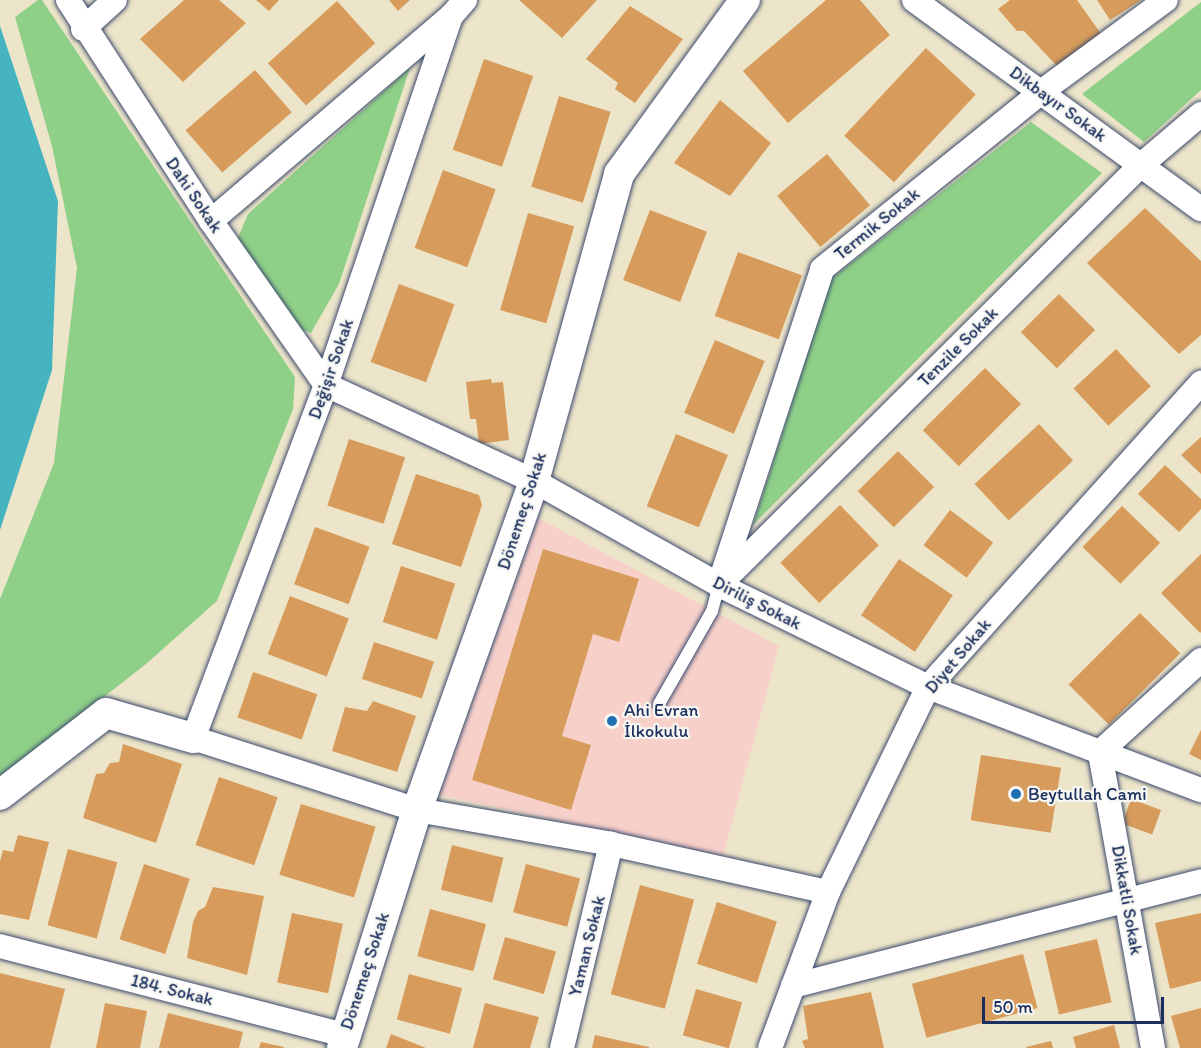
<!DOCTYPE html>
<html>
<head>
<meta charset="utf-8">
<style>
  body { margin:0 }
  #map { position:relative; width:1201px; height:1048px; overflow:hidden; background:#ede5c9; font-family:Itim,sans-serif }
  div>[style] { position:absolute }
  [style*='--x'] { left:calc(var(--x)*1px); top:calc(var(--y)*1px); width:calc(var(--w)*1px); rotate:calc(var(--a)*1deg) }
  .built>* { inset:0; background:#f7d0ca }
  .green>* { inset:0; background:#8fd088 }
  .water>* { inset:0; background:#45b3c0 }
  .building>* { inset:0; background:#d79c5b; transform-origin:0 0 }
  .roads { filter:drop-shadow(0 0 2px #3a4a6e) drop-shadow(0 0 2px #3a4a6e) }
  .service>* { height:12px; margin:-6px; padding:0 6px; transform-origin:6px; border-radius:6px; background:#fff }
  .minor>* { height:24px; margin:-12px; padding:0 12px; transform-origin:12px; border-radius:12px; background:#fff }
  .tertiary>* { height:30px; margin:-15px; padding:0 15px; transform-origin:15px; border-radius:15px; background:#fff }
  .dots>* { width:16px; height:16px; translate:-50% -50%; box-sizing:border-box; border:3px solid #f6f6f2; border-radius:50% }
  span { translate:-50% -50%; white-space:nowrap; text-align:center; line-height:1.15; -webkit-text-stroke:4.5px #f6f6f2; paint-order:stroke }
  .street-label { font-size:18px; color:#1b2f5e }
  .poi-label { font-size:18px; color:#1b2f5e }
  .left { translate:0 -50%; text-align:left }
  .scale { position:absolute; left:982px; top:997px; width:182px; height:27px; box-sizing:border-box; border:3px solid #1b2f5e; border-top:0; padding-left:8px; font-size:18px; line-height:21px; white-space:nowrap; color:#1b2f5e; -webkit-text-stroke:4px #f6f6f2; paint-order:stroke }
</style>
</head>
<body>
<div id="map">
  <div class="built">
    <i style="clip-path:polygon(538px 518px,779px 646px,723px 856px,439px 795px)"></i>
  </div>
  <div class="green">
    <i style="clip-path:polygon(38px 0,42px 0,295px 377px,293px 409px,217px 601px,146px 664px,0 778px,0 599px,54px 463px,77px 268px,52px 146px,15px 17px)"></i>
    <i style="clip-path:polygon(1201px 2px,1201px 90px,1144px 142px,1082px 94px)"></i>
    <i style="clip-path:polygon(410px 68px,339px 284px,311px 333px,296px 327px,238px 238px,248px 214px)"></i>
    <i style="clip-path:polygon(1031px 122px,1102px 173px,753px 525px,832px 278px)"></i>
  </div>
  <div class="water">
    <i style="clip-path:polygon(0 26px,58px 201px,52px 370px,0 530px)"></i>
  </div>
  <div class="building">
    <i style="clip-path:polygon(184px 0,219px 0,246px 23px,183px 82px,140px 39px)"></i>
    <i style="clip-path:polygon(256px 0,279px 0,269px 11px)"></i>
    <i style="clip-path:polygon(389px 0,410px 0,398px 11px)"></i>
    <i style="clip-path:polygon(519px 0,597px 0,562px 38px)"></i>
    <i style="clip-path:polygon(826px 0,860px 0,890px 35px,788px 123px,743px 71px)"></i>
    <i style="clip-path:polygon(1010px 0,1077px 0,1102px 35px,1057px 66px,1024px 31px,1017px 31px,998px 9px)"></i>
    <i style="clip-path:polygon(1097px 0,1141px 0,1110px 20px)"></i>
    <i style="left:337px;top:1px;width:57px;height:93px;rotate:48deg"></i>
    <i style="clip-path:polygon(630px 6px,683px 39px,635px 103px,615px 89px,618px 83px,586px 59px)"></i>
    <i style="left:926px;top:48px;width:68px;height:120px;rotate:43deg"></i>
    <i style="left:484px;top:59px;width:52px;height:96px;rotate:19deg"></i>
    <i style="left:255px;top:70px;width:56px;height:92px;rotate:49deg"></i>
    <i style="left:559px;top:96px;width:54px;height:95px;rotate:17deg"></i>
    <i style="clip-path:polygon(720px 100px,771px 143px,730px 196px,674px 163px)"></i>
    <i style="left:827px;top:154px;width:67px;height:65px;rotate:50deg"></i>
    <i style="left:443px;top:170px;width:56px;height:83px;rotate:20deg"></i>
    <i style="clip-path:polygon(1145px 208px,1201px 261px,1201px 335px,1179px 354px,1087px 263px)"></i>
    <i style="left:650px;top:210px;width:61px;height:75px;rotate:21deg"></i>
    <i style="left:528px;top:213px;width:48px;height:101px;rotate:16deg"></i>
    <i style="left:738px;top:252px;width:68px;height:68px;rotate:20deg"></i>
    <i style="left:399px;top:284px;width:59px;height:83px;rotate:20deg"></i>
    <i style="left:1059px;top:294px;width:51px;height:54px;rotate:45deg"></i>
    <i style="left:715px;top:340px;width:54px;height:79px;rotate:23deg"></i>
    <i style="left:1116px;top:349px;width:51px;height:58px;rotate:47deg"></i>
    <i style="left:985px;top:368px;width:51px;height:88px;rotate:45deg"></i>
    <i style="clip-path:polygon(491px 379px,492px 383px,503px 382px,509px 440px,479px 444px,476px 419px,470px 419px,466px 382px)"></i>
    <i style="left:1039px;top:424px;width:50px;height:88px;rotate:47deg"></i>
    <i style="left:676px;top:434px;width:56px;height:78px;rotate:22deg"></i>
    <i style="clip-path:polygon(1201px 437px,1201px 474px,1181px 455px)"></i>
    <i style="left:349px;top:439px;width:59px;height:70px;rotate:18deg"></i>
    <i style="left:898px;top:451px;width:51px;height:57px;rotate:45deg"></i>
    <i style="clip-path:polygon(1165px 465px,1201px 499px,1201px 509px,1179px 532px,1138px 494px)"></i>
    <i style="clip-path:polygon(416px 474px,479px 495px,482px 505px,461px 567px,392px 544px)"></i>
    <i style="left:840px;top:505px;width:56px;height:83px;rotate:46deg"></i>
    <i style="left:1122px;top:506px;width:53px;height:57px;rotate:44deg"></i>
    <i style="left:950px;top:510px;width:54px;height:44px;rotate:37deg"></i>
    <i style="left:315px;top:527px;width:58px;height:61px;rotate:20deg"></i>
    <i style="clip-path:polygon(543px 549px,639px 579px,619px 642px,593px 634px,562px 736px,591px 745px,571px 810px,472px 780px)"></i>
    <i style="clip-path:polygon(1201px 554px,1201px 632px,1200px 633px,1161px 593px)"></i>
    <i style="left:899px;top:559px;width:65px;height:68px;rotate:34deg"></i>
    <i style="left:401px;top:566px;width:57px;height:59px;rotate:18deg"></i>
    <i style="left:290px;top:596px;width:63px;height:62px;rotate:21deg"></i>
    <i style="left:1140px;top:613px;width:57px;height:101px;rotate:45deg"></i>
    <i style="left:374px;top:642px;width:63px;height:39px;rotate:18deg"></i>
    <i style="left:253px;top:672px;width:68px;height:48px;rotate:19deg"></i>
    <i style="clip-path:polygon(373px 701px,416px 716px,397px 772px,332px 751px,345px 707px,367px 711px)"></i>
    <i style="clip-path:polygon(1201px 730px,1201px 760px,1189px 754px)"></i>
    <i style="clip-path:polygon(123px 744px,182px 764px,156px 843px,83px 818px,96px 774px,104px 773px,110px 763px,119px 762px)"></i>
    <i style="left:981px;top:755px;width:81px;height:66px;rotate:9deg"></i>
    <i style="left:219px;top:777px;width:62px;height:72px;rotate:19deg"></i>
    <i style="left:1131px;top:799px;width:32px;height:26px;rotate:20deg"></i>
    <i style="left:301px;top:804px;width:78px;height:74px;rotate:17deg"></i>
    <i style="clip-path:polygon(18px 835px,49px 842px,29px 920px,0 914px,0 861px,3px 850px,13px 852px)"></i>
    <i style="left:452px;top:845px;width:53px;height:46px;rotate:14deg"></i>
    <i style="left:68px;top:849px;width:51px;height:79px;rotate:15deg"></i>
    <i style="left:144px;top:864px;width:48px;height:79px;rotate:18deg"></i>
    <i style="left:526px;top:864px;width:56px;height:50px;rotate:15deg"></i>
    <i style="left:640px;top:885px;width:56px;height:113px;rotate:15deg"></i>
    <i style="clip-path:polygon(213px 887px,264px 896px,247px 975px,187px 958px,193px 922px,198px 911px,205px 907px)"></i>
    <i style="left:717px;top:902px;width:63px;height:65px;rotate:18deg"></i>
    <i style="left:430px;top:909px;width:58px;height:49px;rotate:15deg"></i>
    <i style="left:292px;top:913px;width:52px;height:71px;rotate:12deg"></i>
    <i style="clip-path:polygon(1201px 913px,1201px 981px,1170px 989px,1155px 923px)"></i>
    <i style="left:505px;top:937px;width:53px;height:44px;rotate:16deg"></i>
    <i style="left:1097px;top:939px;width:65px;height:54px;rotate:77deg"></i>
    <i style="left:1023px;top:954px;width:56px;height:115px;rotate:75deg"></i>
    <i style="clip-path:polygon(0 973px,65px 989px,50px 1048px,0 1048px)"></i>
    <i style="left:409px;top:974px;width:55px;height:47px;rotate:15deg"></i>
    <i style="left:696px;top:989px;width:48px;height:48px;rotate:16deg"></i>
    <i style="clip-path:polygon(871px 992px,884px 1048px,805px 1048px,802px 1041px,808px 1039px,803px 1006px)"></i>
    <i style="clip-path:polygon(105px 1003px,147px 1011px,140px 1048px,96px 1048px)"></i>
    <i style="clip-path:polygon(485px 1003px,539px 1017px,530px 1048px,473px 1048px)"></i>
    <i style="clip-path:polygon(1201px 1008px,1201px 1048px,1180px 1048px,1171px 1016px)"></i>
    <i style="clip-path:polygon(168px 1013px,243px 1032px,239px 1048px,159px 1048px)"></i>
    <i style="clip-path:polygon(1114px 1025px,1120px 1048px,1076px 1048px,1073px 1037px)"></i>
    <i style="clip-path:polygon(391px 1034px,426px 1048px,386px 1048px)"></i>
    <i style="clip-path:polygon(595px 1035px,649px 1047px,649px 1048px,592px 1048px)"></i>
    <i style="clip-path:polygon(1051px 1041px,1053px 1048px,1026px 1048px,1026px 1047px)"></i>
    <i style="clip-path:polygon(261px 1042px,284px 1047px,284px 1048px,259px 1048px)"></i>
  </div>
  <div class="roads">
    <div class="service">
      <i style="--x:659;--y:704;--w:107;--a:-60.3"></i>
      <i style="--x:712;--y:611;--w:27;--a:-75"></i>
    </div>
    <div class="minor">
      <i style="--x:68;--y:0;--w:263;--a:57.1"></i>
      <i style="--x:211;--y:221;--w:200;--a:55"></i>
      <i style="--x:326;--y:385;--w:229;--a:24.8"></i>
      <i style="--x:534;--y:481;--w:212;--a:29.3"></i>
      <i style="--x:719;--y:585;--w:233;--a:26"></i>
      <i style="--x:928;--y:687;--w:292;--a:20.7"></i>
      <i style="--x:465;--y:0;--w:21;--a:131"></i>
      <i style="--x:451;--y:16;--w:390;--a:108.7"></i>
      <i style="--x:326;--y:385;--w:377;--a:110.6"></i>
      <i style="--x:193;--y:738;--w:235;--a:17.8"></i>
      <i style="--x:417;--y:810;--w:197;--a:9.9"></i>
      <i style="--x:611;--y:844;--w:222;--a:12.5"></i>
      <i style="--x:914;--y:0;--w:355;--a:36.1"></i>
      <i style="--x:83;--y:29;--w:43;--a:-42.2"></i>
      <i style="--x:211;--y:221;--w:316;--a:-40.5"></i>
      <i style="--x:723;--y:581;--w:590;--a:-44.86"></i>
      <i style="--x:1141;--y:165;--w:79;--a:-40.4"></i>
      <i style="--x:719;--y:585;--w:332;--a:-71.9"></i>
      <i style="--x:822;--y:269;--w:282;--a:-38.9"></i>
      <i style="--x:1041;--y:92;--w:155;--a:-36.4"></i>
      <i style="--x:0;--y:946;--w:356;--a:14.5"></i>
      <i style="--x:793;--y:986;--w:421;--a:-14.4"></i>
      <i style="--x:562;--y:1048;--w:210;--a:-76.5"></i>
      <i style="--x:770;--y:1048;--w:166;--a:-69.6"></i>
      <i style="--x:828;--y:892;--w:228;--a:-64"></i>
      <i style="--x:928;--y:687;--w:409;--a:-48.1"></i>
      <i style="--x:1153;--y:1048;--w:301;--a:-100.2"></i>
      <i style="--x:1100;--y:752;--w:137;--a:-42.3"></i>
    </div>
    <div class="tertiary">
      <i style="--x:0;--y:795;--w:134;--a:-37.7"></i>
      <i style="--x:106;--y:713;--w:91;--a:16"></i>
      <i style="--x:342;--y:1048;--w:250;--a:-72.5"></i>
      <i style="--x:417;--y:810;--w:349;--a:-70.4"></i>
      <i style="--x:534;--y:481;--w:319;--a:-74.5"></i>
      <i style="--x:619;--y:174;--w:215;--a:-54.1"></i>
    </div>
  </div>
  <div class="dots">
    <i style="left:612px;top:721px;background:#1f6fb2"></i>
    <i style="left:1016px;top:794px;background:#1f6fb2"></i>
  </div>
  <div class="street-label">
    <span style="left:1058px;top:104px;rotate:36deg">Dikbayır Sokak</span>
    <span style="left:194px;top:195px;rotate:56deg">Dahi Sokak</span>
    <span style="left:877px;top:224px;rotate:-39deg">Termik Sokak</span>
    <span style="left:958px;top:347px;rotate:-45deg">Tenzile Sokak</span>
    <span style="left:331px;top:369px;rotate:-71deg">Değişir Sokak</span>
    <span style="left:522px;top:511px;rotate:-72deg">Dönemeç Sokak</span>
    <span style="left:757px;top:603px;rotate:27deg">Diriliş Sokak</span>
    <span style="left:958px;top:656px;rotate:-50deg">Diyet Sokak</span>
    <span style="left:1127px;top:900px;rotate:80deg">Dikkatli Sokak</span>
    <span style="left:587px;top:946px;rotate:-76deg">Yaman Sokak</span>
    <span style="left:365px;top:971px;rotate:-72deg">Dönemeç Sokak</span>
    <span style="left:172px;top:990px;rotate:14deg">184. Sokak</span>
  </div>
  <div class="poi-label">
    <span class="left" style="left:624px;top:721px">Ahi Evran<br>İlkokulu</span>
    <span class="left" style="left:1028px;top:794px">Beytullah Cami</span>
  </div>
  <div class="scale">50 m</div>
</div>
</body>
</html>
